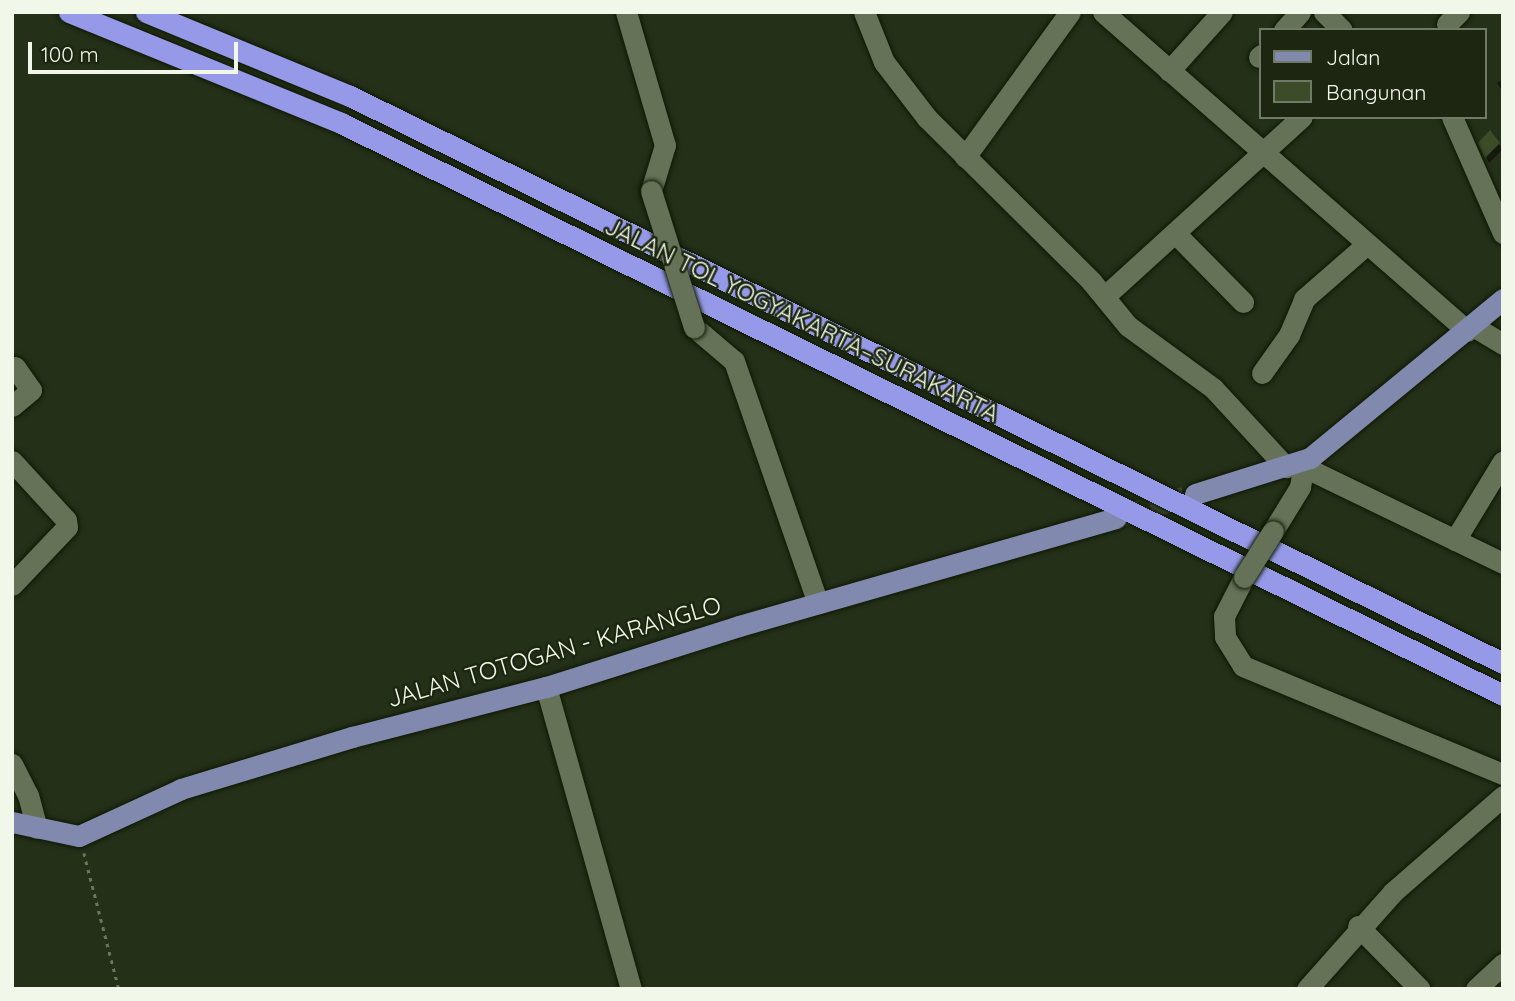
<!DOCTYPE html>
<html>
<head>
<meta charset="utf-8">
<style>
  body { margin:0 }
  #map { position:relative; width:1515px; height:1001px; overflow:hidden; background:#253019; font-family:Quicksand,sans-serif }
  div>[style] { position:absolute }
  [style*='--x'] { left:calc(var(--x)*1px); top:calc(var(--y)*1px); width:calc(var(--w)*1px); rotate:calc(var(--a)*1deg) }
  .shadow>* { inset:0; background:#0007 }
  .building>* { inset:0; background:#3c4c28 }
  .major-tunnel>* { height:21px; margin-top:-10.5px; transform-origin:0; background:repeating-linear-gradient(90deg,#444e38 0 21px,transparent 0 31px) }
  .path>* { height:2.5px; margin-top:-1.25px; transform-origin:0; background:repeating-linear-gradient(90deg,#6b7561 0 3.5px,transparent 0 8.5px) }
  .roads { filter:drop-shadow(0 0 2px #0e1803) drop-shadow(0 0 2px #0e1803) }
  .minor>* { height:21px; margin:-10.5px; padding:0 10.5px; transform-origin:10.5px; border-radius:10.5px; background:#657258 }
  .major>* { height:21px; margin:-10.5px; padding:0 10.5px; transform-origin:10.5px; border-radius:10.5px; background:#8289ae }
  .highway>* { height:21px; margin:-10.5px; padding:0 10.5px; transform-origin:10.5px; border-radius:10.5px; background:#9699e7 }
  .bridges { filter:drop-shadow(0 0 2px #0e1803) drop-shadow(0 0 2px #0e1803) }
  .minor-bridge>* { height:21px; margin:-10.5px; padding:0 10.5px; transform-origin:10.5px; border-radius:10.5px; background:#657258 }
  span { translate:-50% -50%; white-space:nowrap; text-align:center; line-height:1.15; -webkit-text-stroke:5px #1c2610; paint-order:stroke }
  .street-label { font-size:24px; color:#f1f8e9 }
  .frame { position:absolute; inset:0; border:14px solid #f1f8e9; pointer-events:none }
  .legend { position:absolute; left:1259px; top:28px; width:228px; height:91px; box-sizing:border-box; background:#1c2610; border:2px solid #717a67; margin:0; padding:9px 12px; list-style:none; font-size:21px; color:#f1f8e9 }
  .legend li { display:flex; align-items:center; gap:14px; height:35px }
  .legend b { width:35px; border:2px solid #717a67 }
  .scale { position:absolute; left:28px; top:42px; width:210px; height:32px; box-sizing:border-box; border:4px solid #f1f8e9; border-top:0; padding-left:9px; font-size:21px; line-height:24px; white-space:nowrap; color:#f1f8e9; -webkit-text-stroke:5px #1c2610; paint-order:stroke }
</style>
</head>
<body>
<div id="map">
  <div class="shadow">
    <i style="clip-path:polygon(1503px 79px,1503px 92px,1497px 83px)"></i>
    <i style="clip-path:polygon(1490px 133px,1500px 146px,1503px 143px,1503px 149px,1489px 163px,1480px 143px)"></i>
  </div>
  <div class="building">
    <i style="clip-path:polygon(1490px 130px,1500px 143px,1485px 158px,1478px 143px)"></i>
  </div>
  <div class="major-tunnel">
    <i style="--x:1121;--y:516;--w:66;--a:-16.8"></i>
  </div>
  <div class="path">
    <i style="--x:84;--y:853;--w:140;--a:75.6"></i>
  </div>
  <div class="roads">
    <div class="minor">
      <i style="--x:626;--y:12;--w:139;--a:73.7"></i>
      <i style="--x:665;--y:145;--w:48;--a:106.9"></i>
      <i style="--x:864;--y:12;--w:54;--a:68.2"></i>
      <i style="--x:884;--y:62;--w:71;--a:52.5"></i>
      <i style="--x:927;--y:118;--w:231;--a:44.8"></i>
      <i style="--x:1091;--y:281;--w:58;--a:50.6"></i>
      <i style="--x:1128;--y:326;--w:105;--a:36.1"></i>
      <i style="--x:1213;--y:388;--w:108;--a:47.3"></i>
      <i style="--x:1103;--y:12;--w:484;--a:41.2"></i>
      <i style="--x:1324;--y:12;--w:25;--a:45"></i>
      <i style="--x:1447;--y:24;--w:17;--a:-45"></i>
      <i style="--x:1284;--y:30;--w:24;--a:-48"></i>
      <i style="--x:1259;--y:57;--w:3;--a:-45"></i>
      <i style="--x:1169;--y:71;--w:79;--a:-48.1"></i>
      <i style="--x:1452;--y:117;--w:127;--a:66.3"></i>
      <i style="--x:965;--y:157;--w:179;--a:-54.1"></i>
      <i style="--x:1175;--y:233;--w:97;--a:45.4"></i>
      <i style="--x:1105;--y:296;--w:266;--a:-42.3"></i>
      <i style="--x:1473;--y:326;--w:35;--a:31"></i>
      <i style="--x:694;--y:327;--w:52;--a:40.4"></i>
      <i style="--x:734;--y:361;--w:256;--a:70.9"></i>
      <i style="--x:1262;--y:373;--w:47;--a:-54.6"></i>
      <i style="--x:1289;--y:335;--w:39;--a:-67"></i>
      <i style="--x:1304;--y:299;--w:82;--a:-41.1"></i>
      <i style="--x:12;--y:406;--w:25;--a:-40"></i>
      <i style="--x:31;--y:390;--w:28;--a:-125"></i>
      <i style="--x:12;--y:461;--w:80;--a:47.5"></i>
      <i style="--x:66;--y:520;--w:7;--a:82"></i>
      <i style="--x:67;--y:527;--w:80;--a:133.5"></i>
      <i style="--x:1296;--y:463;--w:230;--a:25.8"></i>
      <i style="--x:1273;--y:531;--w:52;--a:-58.5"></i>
      <i style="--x:1300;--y:487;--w:20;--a:-81"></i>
      <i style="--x:1455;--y:540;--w:92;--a:-58.7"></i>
      <i style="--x:1244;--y:577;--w:44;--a:117.1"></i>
      <i style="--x:1224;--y:616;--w:21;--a:87"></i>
      <i style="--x:1225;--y:637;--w:34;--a:58"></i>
      <i style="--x:1243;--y:666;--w:282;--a:22.6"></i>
      <i style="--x:546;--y:687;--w:314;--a:74.3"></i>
      <i style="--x:12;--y:764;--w:35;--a:63"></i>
      <i style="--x:28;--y:795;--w:34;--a:75"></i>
      <i style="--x:1358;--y:926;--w:88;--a:45.5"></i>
      <i style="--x:1307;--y:989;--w:130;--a:-48.4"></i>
      <i style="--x:1393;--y:892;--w:146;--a:-41.1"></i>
      <i style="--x:1476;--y:989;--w:37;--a:-43"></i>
    </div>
    <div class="major">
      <i style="--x:1195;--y:494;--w:121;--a:-17.4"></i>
      <i style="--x:1310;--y:458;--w:250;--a:-39.5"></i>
      <i style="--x:12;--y:822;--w:68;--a:11.8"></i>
      <i style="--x:79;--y:836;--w:112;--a:-24.7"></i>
      <i style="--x:181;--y:789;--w:179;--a:-16.9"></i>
      <i style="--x:352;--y:737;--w:200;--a:-14.5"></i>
      <i style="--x:546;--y:687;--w:202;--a:-17.5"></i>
      <i style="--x:739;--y:626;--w:392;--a:-16"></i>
    </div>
    <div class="highway">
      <i style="--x:69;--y:12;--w:294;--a:22.2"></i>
      <i style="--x:341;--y:123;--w:1295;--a:26.21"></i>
      <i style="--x:146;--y:12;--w:221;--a:22.4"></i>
      <i style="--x:350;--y:96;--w:1285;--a:26.19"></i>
    </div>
  </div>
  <div class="bridges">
    <div class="minor-bridge">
      <i style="--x:651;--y:191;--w:143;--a:72.5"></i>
      <i style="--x:1244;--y:577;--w:54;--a:-57.8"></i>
    </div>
  </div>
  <div class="street-label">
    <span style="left:802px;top:320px;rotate:26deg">JALAN TOL YOGYAKARTA–SURAKARTA</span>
    <span style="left:554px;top:652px;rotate:-16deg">JALAN TOTOGAN - KARANGLO</span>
  </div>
  <div class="frame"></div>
  <ul class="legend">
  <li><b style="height:9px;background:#8289ae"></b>Jalan</li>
  <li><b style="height:19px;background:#3c4c28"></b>Bangunan</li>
  </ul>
  <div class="scale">100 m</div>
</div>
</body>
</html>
